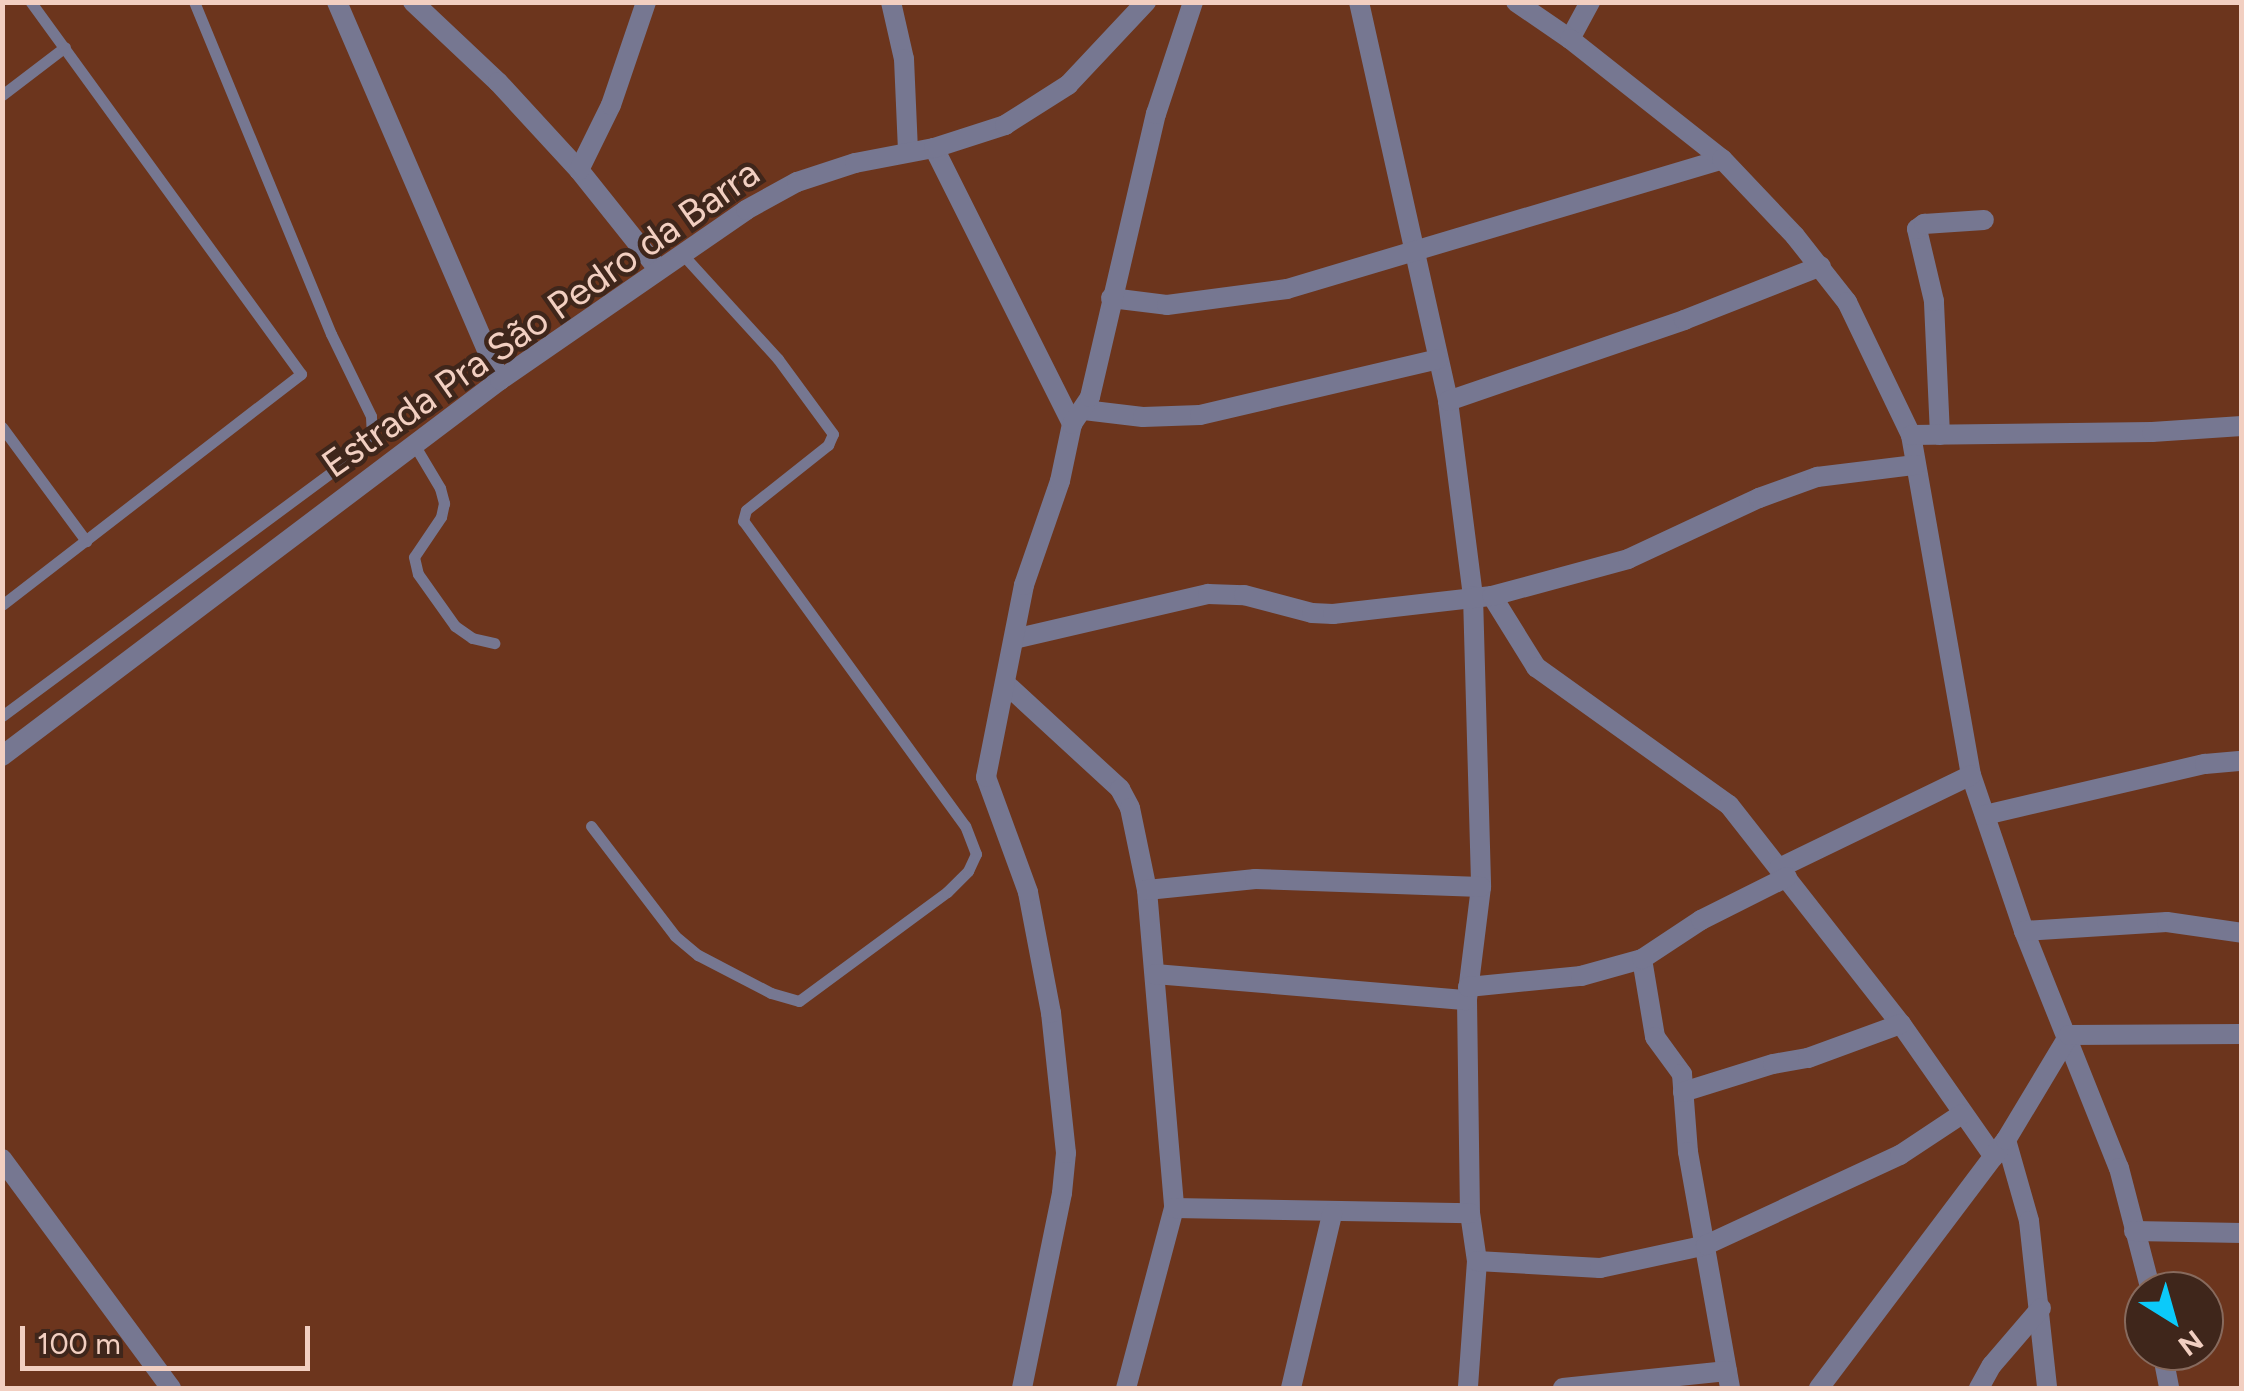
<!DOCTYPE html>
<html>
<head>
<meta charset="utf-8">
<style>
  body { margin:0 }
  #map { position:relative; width:2244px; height:1391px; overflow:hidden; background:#6c351d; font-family:Figtree,sans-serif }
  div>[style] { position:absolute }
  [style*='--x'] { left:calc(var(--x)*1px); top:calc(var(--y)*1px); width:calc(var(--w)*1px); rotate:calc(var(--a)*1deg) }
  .service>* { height:11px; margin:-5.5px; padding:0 5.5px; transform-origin:5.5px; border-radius:5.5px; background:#767791 }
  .minor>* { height:20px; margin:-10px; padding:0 10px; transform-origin:10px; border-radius:10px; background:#767791 }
  .tertiary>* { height:20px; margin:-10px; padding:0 10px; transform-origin:10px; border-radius:10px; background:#767791 }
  span { translate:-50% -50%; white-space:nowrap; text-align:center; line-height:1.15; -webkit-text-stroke:9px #3f261b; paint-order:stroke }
  .street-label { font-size:38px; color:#f2cfc1 }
  .frame { position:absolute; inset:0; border:5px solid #f2cfc1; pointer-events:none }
  .north { position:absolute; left:2124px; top:1271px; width:100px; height:100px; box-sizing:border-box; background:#3f261b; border:2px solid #876a5d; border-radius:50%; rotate:143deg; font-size:28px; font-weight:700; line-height:40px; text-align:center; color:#f2cfc1 }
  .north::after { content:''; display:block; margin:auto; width:35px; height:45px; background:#0bcafa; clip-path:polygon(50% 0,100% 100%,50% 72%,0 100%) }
  .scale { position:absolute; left:20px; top:1326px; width:290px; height:45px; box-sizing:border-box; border:5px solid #f2cfc1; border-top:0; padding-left:12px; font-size:30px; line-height:35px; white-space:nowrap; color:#f2cfc1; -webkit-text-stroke:8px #3f261b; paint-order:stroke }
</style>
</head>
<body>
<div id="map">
  <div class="service">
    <i style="--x:2;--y:95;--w:79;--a:-37.3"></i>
    <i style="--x:2;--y:427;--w:142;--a:53.6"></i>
    <i style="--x:415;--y:446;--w:49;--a:59.2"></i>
    <i style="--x:440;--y:488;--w:16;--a:75"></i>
    <i style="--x:444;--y:503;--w:14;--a:102"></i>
    <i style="--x:441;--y:517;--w:48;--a:124"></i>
    <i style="--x:414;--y:557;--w:17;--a:77"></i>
    <i style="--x:418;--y:574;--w:64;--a:54.6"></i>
    <i style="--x:455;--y:626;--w:21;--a:35"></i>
    <i style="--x:472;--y:638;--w:23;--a:13"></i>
    <i style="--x:2;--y:605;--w:378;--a:-37.7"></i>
    <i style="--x:301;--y:374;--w:460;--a:-126"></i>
    <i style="--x:2;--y:716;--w:450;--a:-36.5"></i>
    <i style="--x:364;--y:448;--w:14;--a:-56"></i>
    <i style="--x:372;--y:436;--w:20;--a:-93"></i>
    <i style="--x:371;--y:416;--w:91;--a:-116"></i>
    <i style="--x:331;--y:334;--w:359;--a:-112.4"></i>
    <i style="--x:591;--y:826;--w:138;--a:52.6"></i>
    <i style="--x:675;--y:936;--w:30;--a:40"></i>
    <i style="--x:698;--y:955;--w:82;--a:27.5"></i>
    <i style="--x:771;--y:993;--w:29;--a:16"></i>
    <i style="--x:799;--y:1001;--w:184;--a:-36.4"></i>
    <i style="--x:947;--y:892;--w:30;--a:-45"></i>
    <i style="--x:968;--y:871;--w:19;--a:-65"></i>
    <i style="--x:976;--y:854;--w:30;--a:-111"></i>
    <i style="--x:965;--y:826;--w:377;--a:-126"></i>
    <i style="--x:743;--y:521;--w:11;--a:-75"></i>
    <i style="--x:746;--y:510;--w:105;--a:-38.4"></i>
    <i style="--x:828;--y:445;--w:12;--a:-66"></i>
    <i style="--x:833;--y:434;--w:93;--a:-126.3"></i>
    <i style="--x:778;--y:359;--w:142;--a:-132.4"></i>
  </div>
  <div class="minor">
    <i style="--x:337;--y:2;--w:412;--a:66.7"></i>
    <i style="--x:413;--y:2;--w:117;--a:43.3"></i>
    <i style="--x:498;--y:82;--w:120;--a:47.4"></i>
    <i style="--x:579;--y:170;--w:127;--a:51.4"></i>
    <i style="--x:891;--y:2;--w:58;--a:77.2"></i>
    <i style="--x:904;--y:59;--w:93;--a:87.5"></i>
    <i style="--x:1359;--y:2;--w:409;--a:77.4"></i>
    <i style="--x:1448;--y:401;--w:197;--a:82.7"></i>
    <i style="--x:1473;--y:596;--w:291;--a:88.4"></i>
    <i style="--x:1481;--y:887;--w:114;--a:97.1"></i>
    <i style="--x:1467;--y:1000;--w:213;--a:89.2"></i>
    <i style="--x:1470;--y:1213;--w:49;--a:81.7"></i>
    <i style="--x:1477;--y:1261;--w:127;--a:94.1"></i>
    <i style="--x:1570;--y:39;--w:42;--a:-61.6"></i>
    <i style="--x:934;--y:148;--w:309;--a:63.4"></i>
    <i style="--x:579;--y:170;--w:72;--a:-63.8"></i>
    <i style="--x:611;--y:105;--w:109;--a:-71.2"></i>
    <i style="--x:1111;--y:298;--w:56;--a:7.1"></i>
    <i style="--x:1167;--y:305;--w:121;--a:-7.6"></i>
    <i style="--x:1287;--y:289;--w:454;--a:-16.6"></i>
    <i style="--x:1448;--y:401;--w:250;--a:-18.9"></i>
    <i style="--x:1684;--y:320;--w:147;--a:-21.5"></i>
    <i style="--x:1084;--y:410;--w:59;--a:6.8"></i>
    <i style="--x:1143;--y:417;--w:57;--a:-2"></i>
    <i style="--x:1200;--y:415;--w:244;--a:-13.2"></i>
    <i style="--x:1911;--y:435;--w:345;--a:80"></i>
    <i style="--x:1971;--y:775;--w:165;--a:71.2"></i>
    <i style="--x:2024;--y:931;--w:255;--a:68.2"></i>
    <i style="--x:2119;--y:1168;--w:127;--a:75.4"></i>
    <i style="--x:1940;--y:435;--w:134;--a:-92.6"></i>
    <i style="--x:1934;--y:301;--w:74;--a:-103.3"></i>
    <i style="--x:1917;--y:229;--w:9;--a:-36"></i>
    <i style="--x:1924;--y:224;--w:60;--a:-3.8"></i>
    <i style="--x:1492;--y:596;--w:84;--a:58.2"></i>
    <i style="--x:1536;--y:667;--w:237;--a:35.6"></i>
    <i style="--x:1729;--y:805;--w:278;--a:51.9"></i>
    <i style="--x:1901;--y:1024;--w:162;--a:55"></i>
    <i style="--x:1014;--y:639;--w:199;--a:-13.1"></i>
    <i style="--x:1208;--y:594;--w:36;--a:2"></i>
    <i style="--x:1244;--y:595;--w:70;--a:14.8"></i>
    <i style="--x:1312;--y:613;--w:21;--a:3"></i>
    <i style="--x:1333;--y:614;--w:160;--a:-6.5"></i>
    <i style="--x:1492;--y:596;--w:141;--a:-15.2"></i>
    <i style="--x:1628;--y:559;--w:145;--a:-25"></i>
    <i style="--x:1759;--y:498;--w:62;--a:-19.9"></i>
    <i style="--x:1817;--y:477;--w:99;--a:-7"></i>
    <i style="--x:1006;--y:684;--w:155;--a:42.6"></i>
    <i style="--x:1120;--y:789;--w:21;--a:62"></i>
    <i style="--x:1130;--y:808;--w:84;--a:78.3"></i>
    <i style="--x:1147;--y:890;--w:319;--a:85.1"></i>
    <i style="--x:1174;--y:1208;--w:186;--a:104.9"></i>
    <i style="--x:1985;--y:815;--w:226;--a:-13.1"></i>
    <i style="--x:2205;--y:764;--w:37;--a:-5"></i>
    <i style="--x:1779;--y:868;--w:213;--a:-25.8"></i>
    <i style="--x:1147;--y:890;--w:109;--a:-5.8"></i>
    <i style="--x:1255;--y:879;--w:226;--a:2"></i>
    <i style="--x:2024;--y:931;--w:143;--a:-3.6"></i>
    <i style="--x:2167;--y:922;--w:76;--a:8.3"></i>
    <i style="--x:1642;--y:959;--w:79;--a:80.5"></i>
    <i style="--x:1655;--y:1037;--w:46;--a:53.9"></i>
    <i style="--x:1682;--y:1074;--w:78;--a:85.6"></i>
    <i style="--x:1688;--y:1152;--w:240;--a:79.9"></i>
    <i style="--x:1155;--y:974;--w:313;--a:4.8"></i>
    <i style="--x:1468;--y:987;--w:114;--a:-5.6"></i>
    <i style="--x:1581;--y:976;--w:63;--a:-15.6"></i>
    <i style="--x:1642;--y:959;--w:71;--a:-33.5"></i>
    <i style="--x:1701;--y:920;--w:96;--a:-26.6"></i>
    <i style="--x:1683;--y:1092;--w:94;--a:-17.3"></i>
    <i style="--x:1773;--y:1064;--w:36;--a:-10"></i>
    <i style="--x:1808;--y:1058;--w:99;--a:-20.1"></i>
    <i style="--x:2006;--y:1140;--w:84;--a:74.1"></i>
    <i style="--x:2029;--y:1221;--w:168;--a:83.8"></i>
    <i style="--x:2;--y:1159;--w:285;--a:53.6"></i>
    <i style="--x:1174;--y:1208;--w:296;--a:1"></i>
    <i style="--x:2134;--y:1231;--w:108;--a:1.1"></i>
    <i style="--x:1477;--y:1261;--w:123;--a:3.3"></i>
    <i style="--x:1600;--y:1268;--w:108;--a:-12.2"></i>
    <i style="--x:1706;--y:1245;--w:214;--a:-24.9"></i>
    <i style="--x:1900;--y:1155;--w:74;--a:-33.5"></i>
    <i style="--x:2162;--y:1351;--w:38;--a:79"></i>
    <i style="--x:1022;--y:1388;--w:199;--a:-78.4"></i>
    <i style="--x:1062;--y:1193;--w:40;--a:-84.3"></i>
    <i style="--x:1066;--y:1153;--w:141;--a:-96.1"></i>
    <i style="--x:1051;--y:1013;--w:123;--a:-100.8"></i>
    <i style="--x:1028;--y:892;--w:122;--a:-110.1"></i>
    <i style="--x:986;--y:777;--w:196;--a:-78.8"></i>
    <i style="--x:1024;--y:585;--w:110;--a:-70.9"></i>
    <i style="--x:1060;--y:481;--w:58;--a:-78.1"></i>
    <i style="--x:1072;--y:424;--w:32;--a:-56"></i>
    <i style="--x:1090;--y:397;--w:291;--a:-76.9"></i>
    <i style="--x:1156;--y:114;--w:118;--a:-71.7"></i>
    <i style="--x:1291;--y:1388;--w:179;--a:-76.7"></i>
    <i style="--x:1563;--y:1388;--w:165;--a:-5.9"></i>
    <i style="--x:1819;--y:1388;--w:311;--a:-53"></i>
    <i style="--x:2006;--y:1140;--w:122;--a:-59"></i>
    <i style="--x:2069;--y:1035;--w:173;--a:-0.3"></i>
    <i style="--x:1979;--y:1388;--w:26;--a:-61"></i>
    <i style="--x:1992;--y:1365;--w:75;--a:-49.3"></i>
  </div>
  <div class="tertiary">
    <i style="--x:1516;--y:2;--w:65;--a:34.4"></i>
    <i style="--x:1570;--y:39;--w:194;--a:38.3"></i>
    <i style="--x:1722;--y:159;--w:106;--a:46.5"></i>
    <i style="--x:1795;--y:236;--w:84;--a:51.8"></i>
    <i style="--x:1847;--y:302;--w:148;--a:64.3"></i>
    <i style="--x:1911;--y:435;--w:241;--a:-0.7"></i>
    <i style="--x:2152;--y:432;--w:90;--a:-3.8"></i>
    <i style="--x:2;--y:756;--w:624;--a:-37.05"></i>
    <i style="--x:500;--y:380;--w:299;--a:-34.6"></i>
    <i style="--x:746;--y:210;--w:58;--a:-28.8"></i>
    <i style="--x:797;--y:182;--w:61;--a:-18.1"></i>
    <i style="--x:855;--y:163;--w:80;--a:-10.8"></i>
    <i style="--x:934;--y:148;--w:75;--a:-17.9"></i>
    <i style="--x:1005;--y:125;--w:75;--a:-32.4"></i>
    <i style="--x:1068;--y:85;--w:114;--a:-46.8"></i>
  </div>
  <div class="street-label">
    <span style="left:541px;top:319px;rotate:-35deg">Estrada Pra São Pedro da Barra</span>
  </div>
  <div class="frame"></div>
  <div class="north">N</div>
  <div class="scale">100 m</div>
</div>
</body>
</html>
